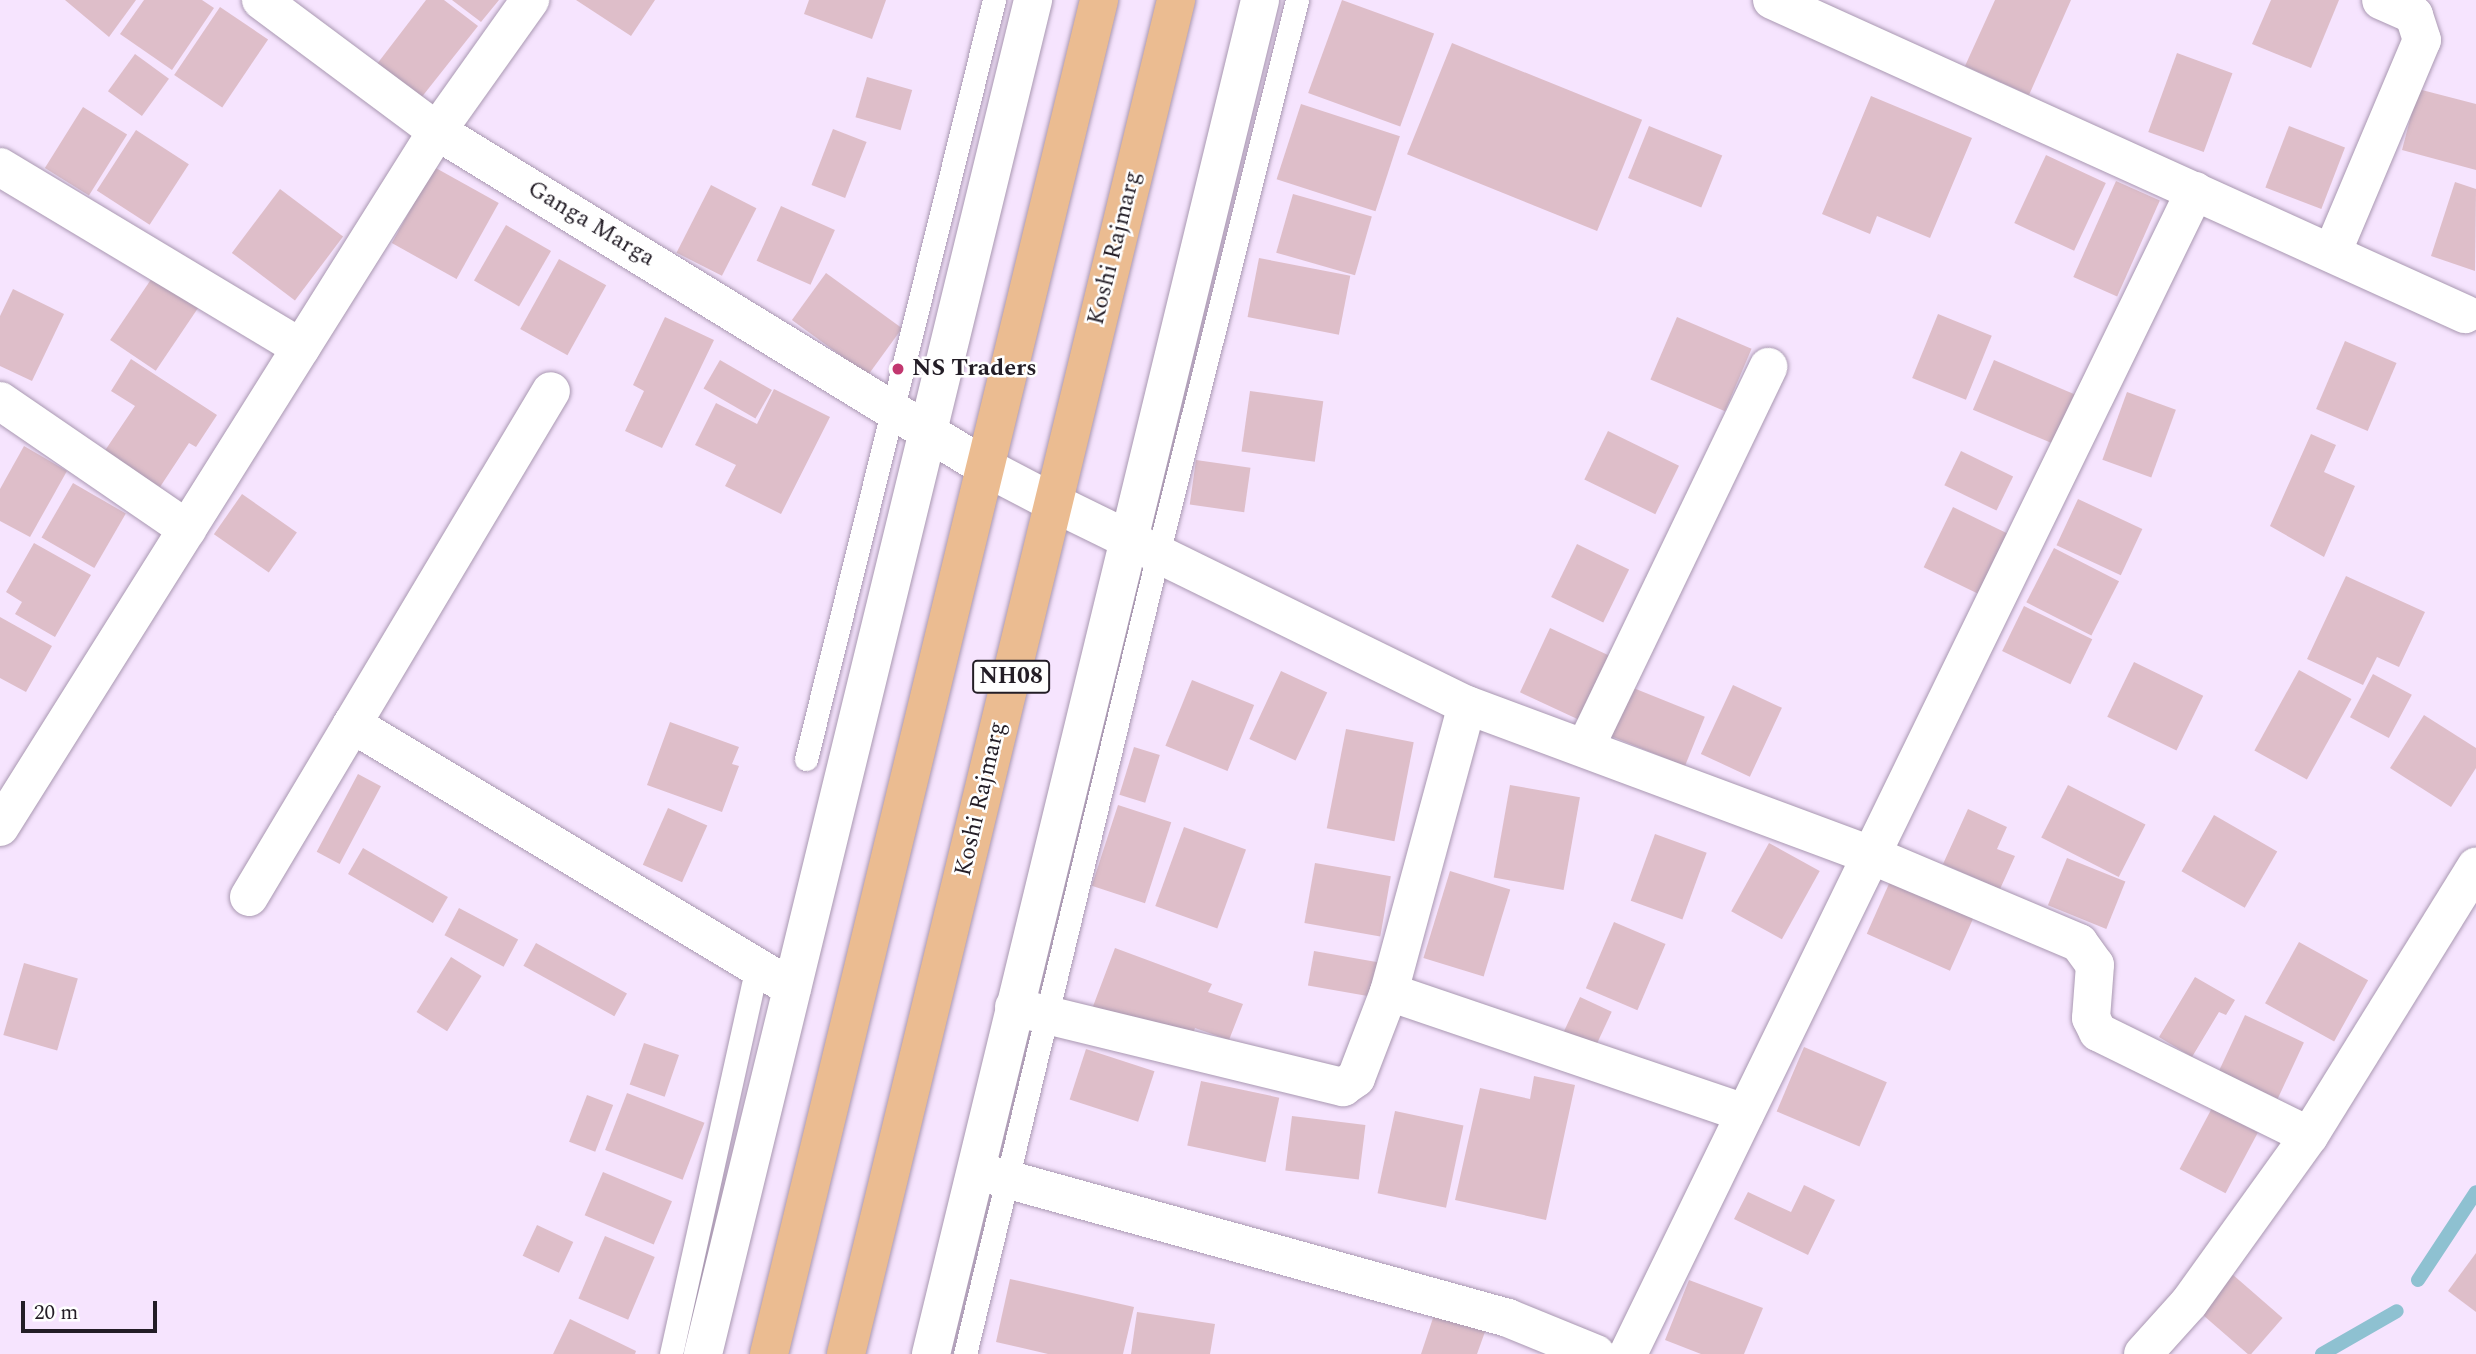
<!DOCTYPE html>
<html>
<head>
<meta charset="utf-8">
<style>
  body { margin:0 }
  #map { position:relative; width:2476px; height:1354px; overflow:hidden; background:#f6e4fe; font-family:Spectral,serif }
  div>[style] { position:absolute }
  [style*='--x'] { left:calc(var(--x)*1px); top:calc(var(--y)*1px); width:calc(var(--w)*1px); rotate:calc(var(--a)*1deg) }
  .stream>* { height:14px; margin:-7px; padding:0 7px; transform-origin:7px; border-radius:7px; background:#8ec1d1 }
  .building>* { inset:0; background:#debec9; transform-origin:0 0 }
  .roads { filter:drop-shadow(0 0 2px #a998b1) drop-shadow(0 0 2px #a998b1) }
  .lane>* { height:23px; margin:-11.5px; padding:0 11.5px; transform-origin:11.5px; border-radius:11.5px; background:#fff }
  .street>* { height:38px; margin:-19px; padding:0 19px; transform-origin:19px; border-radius:19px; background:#fff }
  .primary>* { height:38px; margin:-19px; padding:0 19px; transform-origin:19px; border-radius:19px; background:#ebbc91 }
  .dots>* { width:19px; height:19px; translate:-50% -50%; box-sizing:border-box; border:4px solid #fff; border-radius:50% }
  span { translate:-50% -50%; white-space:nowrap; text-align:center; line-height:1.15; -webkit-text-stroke:5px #fff; paint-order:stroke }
  .shield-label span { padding:2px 5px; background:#fff; border:2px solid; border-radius:5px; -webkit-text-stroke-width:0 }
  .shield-label { font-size:23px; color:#231d26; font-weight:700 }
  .street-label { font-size:24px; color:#231d26 }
  .poi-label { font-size:24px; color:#231d26; font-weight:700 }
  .left { translate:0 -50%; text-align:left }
  .scale { position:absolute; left:21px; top:1301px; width:136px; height:32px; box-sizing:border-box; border:4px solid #231d26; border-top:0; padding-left:9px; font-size:21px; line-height:24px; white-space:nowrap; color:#231d26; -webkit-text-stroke:5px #fff; paint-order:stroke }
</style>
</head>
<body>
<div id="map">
  <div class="stream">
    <i style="--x:2418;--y:1280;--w:105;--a:-56.6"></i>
    <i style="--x:2322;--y:1354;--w:86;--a:-29.8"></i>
  </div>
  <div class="building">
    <i style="clip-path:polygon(65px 0,136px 0,109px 37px)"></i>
    <i style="clip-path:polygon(144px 0,202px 0,214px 8px,172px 70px,120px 34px)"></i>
    <i style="clip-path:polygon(426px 0,444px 0,478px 26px,421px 98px,377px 64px)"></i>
    <i style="clip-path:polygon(452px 0,499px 0,481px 22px)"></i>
    <i style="clip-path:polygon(576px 0,655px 0,631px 36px)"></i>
    <i style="clip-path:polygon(809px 0,886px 0,872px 39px,804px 14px)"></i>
    <i style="left:1342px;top:0;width:98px;height:99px;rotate:20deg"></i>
    <i style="clip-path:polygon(1995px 0,2071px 0,2029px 95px,1965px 66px)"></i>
    <i style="clip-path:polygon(2271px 0,2339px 0,2311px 68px,2252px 44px)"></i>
    <i style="left:220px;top:7px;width:58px;height:82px;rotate:34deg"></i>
    <i style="left:1452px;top:43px;width:205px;height:120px;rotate:22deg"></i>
    <i style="left:2177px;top:53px;width:59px;height:84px;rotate:20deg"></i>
    <i style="left:135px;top:54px;width:42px;height:46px;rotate:36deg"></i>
    <i style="left:867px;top:77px;width:47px;height:42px;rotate:16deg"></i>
    <i style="clip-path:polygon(2418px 89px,2476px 104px,2476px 170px,2402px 150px)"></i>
    <i style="clip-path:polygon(1871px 96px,1972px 138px,1930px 238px,1877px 216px,1870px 234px,1822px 214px)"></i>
    <i style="left:1301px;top:104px;width:104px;height:79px;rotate:18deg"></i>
    <i style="left:83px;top:107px;width:52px;height:72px;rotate:32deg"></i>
    <i style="left:1649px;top:126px;width:79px;height:56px;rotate:22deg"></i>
    <i style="left:2289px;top:126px;width:60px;height:66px;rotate:21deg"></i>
    <i style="left:833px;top:129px;width:36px;height:60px;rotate:21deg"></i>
    <i style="left:136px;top:130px;width:63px;height:72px;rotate:33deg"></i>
    <i style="left:2046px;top:155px;width:66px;height:75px;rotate:25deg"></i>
    <i style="left:434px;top:167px;width:74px;height:87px;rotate:29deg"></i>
    <i style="left:2116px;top:181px;width:48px;height:105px;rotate:24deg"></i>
    <i style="clip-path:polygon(2455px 182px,2476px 189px,2475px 271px,2431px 256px)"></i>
    <i style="left:711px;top:185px;width:51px;height:76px;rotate:27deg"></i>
    <i style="left:280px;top:189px;width:79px;height:80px;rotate:37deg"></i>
    <i style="left:1293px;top:194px;width:82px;height:61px;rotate:16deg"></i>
    <i style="left:781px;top:206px;width:59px;height:60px;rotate:24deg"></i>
    <i style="left:506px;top:225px;width:52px;height:64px;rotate:30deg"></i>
    <i style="left:1259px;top:258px;width:93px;height:60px;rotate:11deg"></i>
    <i style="left:559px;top:259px;width:54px;height:80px;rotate:29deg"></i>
    <i style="left:156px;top:272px;width:55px;height:82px;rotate:34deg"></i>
    <i style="left:826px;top:273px;width:94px;height:58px;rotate:36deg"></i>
    <i style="clip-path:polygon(13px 289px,64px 314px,32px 381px,0 366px,0 316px)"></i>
    <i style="left:1938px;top:314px;width:58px;height:69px;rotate:22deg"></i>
    <i style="clip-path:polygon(665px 317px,714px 340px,662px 448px,625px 431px,644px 391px,633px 385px)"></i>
    <i style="left:1677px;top:317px;width:81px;height:68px;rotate:23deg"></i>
    <i style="left:2345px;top:341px;width:56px;height:74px;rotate:23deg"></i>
    <i style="clip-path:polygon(131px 359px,217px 415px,196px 447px,189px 443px,160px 487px,104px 452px,135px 406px,111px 391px)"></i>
    <i style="left:720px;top:360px;width:60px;height:33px;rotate:30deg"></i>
    <i style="left:1994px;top:360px;width:88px;height:54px;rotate:23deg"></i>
    <i style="clip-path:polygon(774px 389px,830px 417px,781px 514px,725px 486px,736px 465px,695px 445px,716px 403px,757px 424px)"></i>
    <i style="left:1250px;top:391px;width:74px;height:61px;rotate:8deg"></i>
    <i style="left:2127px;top:392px;width:52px;height:72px;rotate:20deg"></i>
    <i style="left:1608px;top:431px;width:79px;height:54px;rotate:26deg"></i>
    <i style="clip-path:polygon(2311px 434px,2336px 445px,2324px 472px,2355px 486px,2324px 557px,2270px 526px)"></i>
    <i style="clip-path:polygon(24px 446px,67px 471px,30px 537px,0 521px,0 489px)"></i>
    <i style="left:1961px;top:451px;width:58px;height:38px;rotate:26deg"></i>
    <i style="left:1196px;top:460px;width:55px;height:45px;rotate:8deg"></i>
    <i style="left:73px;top:483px;width:61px;height:63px;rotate:30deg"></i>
    <i style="left:242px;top:494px;width:67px;height:49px;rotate:35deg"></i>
    <i style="left:2078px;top:499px;width:71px;height:51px;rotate:25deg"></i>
    <i style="left:1953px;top:507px;width:60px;height:67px;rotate:26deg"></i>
    <i style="clip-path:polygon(34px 543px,91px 575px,55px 637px,15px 614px,22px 602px,6px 592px)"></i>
    <i style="left:1577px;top:544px;width:58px;height:59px;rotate:26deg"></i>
    <i style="left:2054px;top:548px;width:73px;height:61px;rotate:27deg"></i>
    <i style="clip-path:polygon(2346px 576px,2425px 612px,2399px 667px,2377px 657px,2363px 685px,2307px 659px)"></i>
    <i style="left:2024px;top:606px;width:76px;height:50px;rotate:26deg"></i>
    <i style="clip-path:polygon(0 617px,52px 646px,26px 692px,0 678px)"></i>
    <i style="left:1550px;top:628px;width:71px;height:71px;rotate:25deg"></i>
    <i style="left:2134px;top:662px;width:77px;height:61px;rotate:26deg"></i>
    <i style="left:2299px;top:670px;width:60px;height:92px;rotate:29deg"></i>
    <i style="left:1281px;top:671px;width:51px;height:75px;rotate:25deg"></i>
    <i style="left:2373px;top:674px;width:44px;height:49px;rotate:28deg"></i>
    <i style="left:1192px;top:680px;width:67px;height:71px;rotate:22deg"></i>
    <i style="left:1626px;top:685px;width:85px;height:53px;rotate:22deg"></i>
    <i style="left:1733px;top:685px;width:54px;height:76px;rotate:25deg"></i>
    <i style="clip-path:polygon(2424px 715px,2476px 748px,2476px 768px,2451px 807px,2390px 768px)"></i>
    <i style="clip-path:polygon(670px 722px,739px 747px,732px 764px,739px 766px,722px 812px,647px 785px)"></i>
    <i style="left:1346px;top:729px;width:69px;height:101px;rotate:11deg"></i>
    <i style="left:1134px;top:747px;width:27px;height:50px;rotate:17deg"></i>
    <i style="left:358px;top:774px;width:26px;height:88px;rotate:28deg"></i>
    <i style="left:1510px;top:785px;width:71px;height:94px;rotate:10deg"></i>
    <i style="left:2068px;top:785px;width:87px;height:59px;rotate:27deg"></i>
    <i style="left:1118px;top:805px;width:56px;height:85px;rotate:18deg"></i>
    <i style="left:668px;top:808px;width:43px;height:62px;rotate:24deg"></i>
    <i style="clip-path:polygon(1968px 809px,2007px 827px,1997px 849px,2015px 856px,2000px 889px,1943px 864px)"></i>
    <i style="left:2214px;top:815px;width:73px;height:65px;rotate:30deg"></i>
    <i style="left:1184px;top:827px;width:66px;height:84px;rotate:20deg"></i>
    <i style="left:1655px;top:834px;width:55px;height:71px;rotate:20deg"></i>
    <i style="left:1769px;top:843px;width:58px;height:78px;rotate:29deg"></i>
    <i style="left:363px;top:848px;width:98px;height:30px;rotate:30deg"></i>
    <i style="left:2067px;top:858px;width:63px;height:51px;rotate:22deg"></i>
    <i style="left:1315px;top:863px;width:77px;height:61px;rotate:10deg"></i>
    <i style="left:1450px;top:871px;width:63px;height:91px;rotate:17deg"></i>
    <i style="left:1892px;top:877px;width:91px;height:62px;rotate:24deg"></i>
    <i style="left:459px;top:908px;width:67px;height:31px;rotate:28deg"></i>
    <i style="left:1614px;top:922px;width:56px;height:72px;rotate:23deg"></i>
    <i style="left:2299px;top:942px;width:79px;height:70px;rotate:29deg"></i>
    <i style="left:536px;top:943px;width:104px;height:26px;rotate:29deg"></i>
    <i style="clip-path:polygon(1115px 948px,1212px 984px,1208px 992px,1243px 1004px,1229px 1040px,1195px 1028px,1189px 1045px,1092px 1009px)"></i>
    <i style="left:1314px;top:951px;width:72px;height:35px;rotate:10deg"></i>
    <i style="left:451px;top:957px;width:36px;height:65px;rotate:32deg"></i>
    <i style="left:24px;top:963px;width:56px;height:75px;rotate:16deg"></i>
    <i style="clip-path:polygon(2195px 977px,2235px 1000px,2226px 1015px,2219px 1012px,2192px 1057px,2159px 1037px)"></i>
    <i style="left:1580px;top:997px;width:35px;height:47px;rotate:25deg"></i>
    <i style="left:2245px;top:1015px;width:65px;height:62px;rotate:25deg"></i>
    <i style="left:644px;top:1043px;width:37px;height:44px;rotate:19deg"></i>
    <i style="left:1804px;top:1047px;width:90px;height:70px;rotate:23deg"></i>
    <i style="left:1086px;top:1049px;width:72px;height:53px;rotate:18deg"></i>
    <i style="clip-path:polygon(1534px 1076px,1575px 1085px,1546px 1220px,1455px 1200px,1480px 1088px,1530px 1099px)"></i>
    <i style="left:1201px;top:1081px;width:80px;height:66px;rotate:12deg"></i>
    <i style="left:627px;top:1093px;width:83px;height:61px;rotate:21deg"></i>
    <i style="left:587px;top:1095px;width:28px;height:50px;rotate:21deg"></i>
    <i style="left:2212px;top:1108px;width:52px;height:69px;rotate:28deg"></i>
    <i style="left:1395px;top:1111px;width:70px;height:84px;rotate:12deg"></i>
    <i style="left:1292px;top:1116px;width:74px;height:55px;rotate:7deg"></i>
    <i style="left:603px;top:1172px;width:75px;height:47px;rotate:23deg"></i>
    <i style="clip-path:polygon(1804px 1185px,1835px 1200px,1808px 1255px,1734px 1219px,1748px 1192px,1791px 1212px)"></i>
    <i style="left:537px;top:1225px;width:40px;height:34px;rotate:25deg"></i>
    <i style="left:605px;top:1236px;width:54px;height:68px;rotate:23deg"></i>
    <i style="clip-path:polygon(2476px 1253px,2476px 1312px,2448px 1291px)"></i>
    <i style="left:2232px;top:1274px;width:67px;height:50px;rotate:41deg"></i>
    <i style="clip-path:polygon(1010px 1279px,1134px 1307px,1123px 1354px,1048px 1354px,996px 1342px)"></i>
    <i style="clip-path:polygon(1689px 1280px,1763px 1308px,1744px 1354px,1701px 1354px,1665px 1340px)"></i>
    <i style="clip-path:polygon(1137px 1312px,1215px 1324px,1210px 1354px,1131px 1354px)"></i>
    <i style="clip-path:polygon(1435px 1312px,1486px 1329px,1477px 1354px,1421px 1354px)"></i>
    <i style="clip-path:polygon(570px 1319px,636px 1351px,635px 1354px,553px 1354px)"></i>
  </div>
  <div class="roads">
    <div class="lane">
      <i style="--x:806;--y:759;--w:782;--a:-76.09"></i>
      <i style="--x:671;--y:1354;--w:397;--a:-77.5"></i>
      <i style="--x:965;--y:1354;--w:823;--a:-76.44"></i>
      <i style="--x:1158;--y:554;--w:571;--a:-75.92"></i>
    </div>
    <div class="street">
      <i style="--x:261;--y:0;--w:219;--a:36.7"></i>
      <i style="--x:437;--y:131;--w:643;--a:31.51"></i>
      <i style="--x:985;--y:467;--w:76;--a:27.6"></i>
      <i style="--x:1052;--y:502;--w:462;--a:26.1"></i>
      <i style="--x:1467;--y:705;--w:431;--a:20.4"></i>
      <i style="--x:1871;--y:855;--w:226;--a:22.9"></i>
      <i style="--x:2079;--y:943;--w:27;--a:54"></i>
      <i style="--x:2095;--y:965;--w:53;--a:94.3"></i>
      <i style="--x:2091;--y:1018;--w:16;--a:63"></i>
      <i style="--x:2098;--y:1032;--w:235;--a:26.2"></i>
      <i style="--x:1772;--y:0;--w:761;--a:24.38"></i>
      <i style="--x:0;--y:167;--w:351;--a:31"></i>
      <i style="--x:2332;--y:253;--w:231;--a:-67.1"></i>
      <i style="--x:2422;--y:40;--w:26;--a:-108"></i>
      <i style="--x:2414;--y:15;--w:36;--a:-156"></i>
      <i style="--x:0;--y:401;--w:227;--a:34.4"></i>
      <i style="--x:352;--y:724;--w:513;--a:30.96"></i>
      <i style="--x:1585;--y:748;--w:423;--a:-64.3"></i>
      <i style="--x:0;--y:827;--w:822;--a:-57.88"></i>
      <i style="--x:437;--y:131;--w:161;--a:-54.6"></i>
      <i style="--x:249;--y:897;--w:589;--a:-59.17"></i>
      <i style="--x:1389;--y:992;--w:376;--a:18.8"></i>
      <i style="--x:1014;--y:1007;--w:339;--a:13.7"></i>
      <i style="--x:1343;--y:1087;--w:16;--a:-35"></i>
      <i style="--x:1356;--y:1078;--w:92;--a:-69"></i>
      <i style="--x:1389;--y:992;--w:297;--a:-74.8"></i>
      <i style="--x:977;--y:1171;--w:551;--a:15.47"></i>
      <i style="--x:1508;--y:1318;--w:95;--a:22.2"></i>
      <i style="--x:703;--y:1354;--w:1394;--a:-76.3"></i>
      <i style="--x:931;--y:1354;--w:1393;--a:-76.34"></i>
      <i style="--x:1628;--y:1354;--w:1294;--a:-64.01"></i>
      <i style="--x:2143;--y:1354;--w:69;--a:-48"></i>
      <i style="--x:2189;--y:1303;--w:206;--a:-54.3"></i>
      <i style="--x:2309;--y:1136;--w:317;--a:-58.2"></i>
    </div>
    <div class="primary">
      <i style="--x:769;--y:1354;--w:1394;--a:-76.3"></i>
      <i style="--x:846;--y:1354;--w:1394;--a:-76.3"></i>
    </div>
  </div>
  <div class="dots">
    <i style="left:898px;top:369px;background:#c2376f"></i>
  </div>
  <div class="shield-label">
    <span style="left:1011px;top:677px">NH08</span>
  </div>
  <div class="street-label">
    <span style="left:591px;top:224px;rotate:31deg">Ganga Marga</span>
    <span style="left:1115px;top:248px;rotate:-76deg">Koshi Rajmarg</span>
    <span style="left:981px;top:799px;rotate:-77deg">Koshi Rajmarg</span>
  </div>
  <div class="poi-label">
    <span class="left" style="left:912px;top:369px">NS Traders</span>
  </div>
  <div class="scale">20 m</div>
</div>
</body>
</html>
